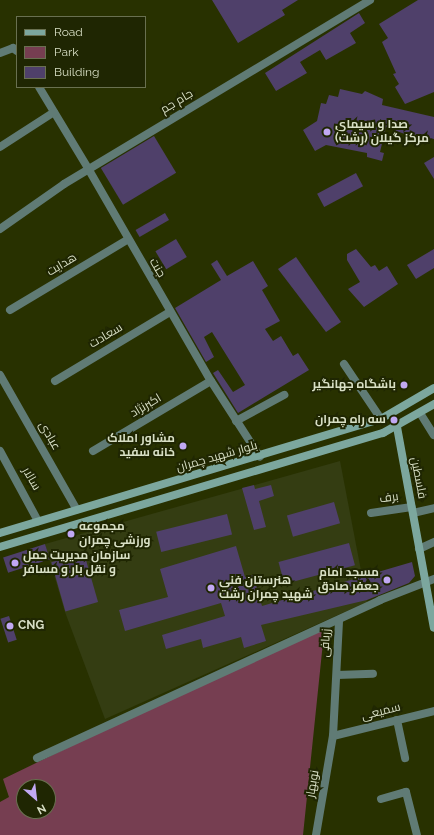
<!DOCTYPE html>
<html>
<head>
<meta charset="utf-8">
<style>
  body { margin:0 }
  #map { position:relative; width:434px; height:835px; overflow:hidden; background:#283100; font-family:Raleway,Cairo,sans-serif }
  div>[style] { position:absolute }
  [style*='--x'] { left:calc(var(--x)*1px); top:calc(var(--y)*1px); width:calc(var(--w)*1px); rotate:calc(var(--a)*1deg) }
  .built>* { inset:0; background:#343d12 }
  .green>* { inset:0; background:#763e51 }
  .building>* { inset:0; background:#4f406a; transform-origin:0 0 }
  .minor>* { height:8px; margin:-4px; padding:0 4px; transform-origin:4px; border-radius:4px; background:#607b75 }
  .tertiary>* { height:8px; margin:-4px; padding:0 4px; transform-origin:4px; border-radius:4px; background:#607b75 }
  .secondary>* { height:8px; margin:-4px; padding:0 4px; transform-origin:4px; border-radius:4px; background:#7ca79e }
  .dots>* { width:11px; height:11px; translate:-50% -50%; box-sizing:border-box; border:2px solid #1f2602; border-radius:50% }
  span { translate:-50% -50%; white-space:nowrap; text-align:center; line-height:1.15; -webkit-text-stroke:4px #1f2602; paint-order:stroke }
  .street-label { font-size:12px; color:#d8dfc5 }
  .poi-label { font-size:12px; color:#d8dfc5; font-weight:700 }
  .left { translate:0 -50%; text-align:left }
  .right { translate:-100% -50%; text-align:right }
  .legend { position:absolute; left:16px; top:16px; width:130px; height:72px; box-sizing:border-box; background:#1f2602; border:1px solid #697050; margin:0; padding:5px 7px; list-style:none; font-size:12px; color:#d8dfc5 }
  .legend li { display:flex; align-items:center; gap:8px; height:20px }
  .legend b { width:20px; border:1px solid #697050 }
  .north { position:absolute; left:16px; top:779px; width:40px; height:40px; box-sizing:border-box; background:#1f2602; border:1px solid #697050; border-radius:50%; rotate:152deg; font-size:11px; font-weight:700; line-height:16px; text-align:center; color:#d8dfc5 }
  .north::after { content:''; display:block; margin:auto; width:14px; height:18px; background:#c1a8f3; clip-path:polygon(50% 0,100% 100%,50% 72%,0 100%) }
</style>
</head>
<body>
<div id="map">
  <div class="built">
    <i style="clip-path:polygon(340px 461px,367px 602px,105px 719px,65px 612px,45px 544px)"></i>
  </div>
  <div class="green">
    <i style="clip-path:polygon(evenodd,325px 623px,303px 835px,0 835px,0 802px,9px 797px,3px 779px,325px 623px,24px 787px,48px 787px,48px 811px,24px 811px,24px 787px)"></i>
  </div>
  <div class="building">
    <i style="clip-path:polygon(212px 0,298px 0,282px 10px,285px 15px,238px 43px)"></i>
    <i style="clip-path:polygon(418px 0,434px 0,434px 92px,405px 104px,395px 87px,399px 84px,393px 74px,396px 73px,382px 42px,388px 38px,379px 24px)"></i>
    <i style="clip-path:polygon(359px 13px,365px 23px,350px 33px,356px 43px,326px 60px,320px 50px,300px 62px,307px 73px,276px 91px,265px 73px)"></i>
    <i style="clip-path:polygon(340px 89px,362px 94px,365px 91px,383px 99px,382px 105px,434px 117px,434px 139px,410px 136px,386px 127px,380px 152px,384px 153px,382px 161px,367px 157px,367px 153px,326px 145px,315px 151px,303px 130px,317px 121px,321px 103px,326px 104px,329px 95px,338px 97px)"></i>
    <i style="left:154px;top:136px;width:43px;height:62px;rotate:59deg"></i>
    <i style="clip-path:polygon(434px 157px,434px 179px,424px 163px)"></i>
    <i style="left:356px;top:173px;width:15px;height:44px;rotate:62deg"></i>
    <i style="left:165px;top:213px;width:8px;height:34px;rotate:60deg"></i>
    <i style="left:176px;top:239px;width:21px;height:24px;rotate:59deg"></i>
    <i style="clip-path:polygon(356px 249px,371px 267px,375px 265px,379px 271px,387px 266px,398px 284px,364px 307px,348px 289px,360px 282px,347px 260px,347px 254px)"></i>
    <i style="clip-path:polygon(434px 249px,434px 268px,416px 279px,407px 265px)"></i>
    <i style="clip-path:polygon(296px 257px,341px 322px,326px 332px,278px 269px)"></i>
    <i style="clip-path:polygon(217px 260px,227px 276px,253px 261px,268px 286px,262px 290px,280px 321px,265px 329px,273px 341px,281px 336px,293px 356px,298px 353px,309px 370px,238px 413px,213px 373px,218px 370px,233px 392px,245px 385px,212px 332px,204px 337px,214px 357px,206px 362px,175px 308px,221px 280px,211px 264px)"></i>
    <i style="clip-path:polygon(254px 485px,255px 489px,271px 485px,274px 496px,259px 501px,266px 527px,254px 530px,242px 488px)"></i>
    <i style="left:334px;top:502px;width:22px;height:49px;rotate:74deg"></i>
    <i style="left:227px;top:514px;width:21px;height:73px;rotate:76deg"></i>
    <i style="left:349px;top:543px;width:23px;height:73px;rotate:75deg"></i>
    <i style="left:45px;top:544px;width:16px;height:44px;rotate:72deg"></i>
    <i style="clip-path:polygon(236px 546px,245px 577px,253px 575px,262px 606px,412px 562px,415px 576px,409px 583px,367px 600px,261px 625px,266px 641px,244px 648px,241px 637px,203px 648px,201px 639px,166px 649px,162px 635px,225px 616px,221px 603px,125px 631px,119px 610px,168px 597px,160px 569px)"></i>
    <i style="left:84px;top:553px;width:51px;height:34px;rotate:74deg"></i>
    <i style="left:9px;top:616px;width:25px;height:9px;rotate:72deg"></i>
  </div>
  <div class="minor">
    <i style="--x:0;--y:53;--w:14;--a:-21"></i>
    <i style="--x:13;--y:48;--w:5;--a:37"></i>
    <i style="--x:39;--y:87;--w:97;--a:58.9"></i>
    <i style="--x:0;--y:147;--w:64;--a:-32.9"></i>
    <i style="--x:10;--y:310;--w:136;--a:-30.9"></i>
    <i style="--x:344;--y:364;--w:66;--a:56.1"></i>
    <i style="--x:0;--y:375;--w:155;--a:60.3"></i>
    <i style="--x:55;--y:381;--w:134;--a:-31"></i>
    <i style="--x:420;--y:413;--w:26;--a:58"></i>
    <i style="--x:236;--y:421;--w:55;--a:-28.4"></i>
    <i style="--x:0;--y:451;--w:80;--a:61.5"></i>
    <i style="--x:93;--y:451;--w:137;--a:-30.7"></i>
    <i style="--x:371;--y:513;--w:41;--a:-8.3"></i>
    <i style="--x:413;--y:513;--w:22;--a:-13"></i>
    <i style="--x:419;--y:549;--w:17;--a:-25"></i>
    <i style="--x:337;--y:675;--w:36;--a:-2"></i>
    <i style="--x:397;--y:720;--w:39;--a:78"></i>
    <i style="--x:333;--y:736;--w:104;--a:-13.9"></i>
    <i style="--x:37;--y:758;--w:378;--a:-24.7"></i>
    <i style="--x:380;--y:600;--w:58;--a:-21.3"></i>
    <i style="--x:381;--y:799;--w:26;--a:-16"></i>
    <i style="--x:406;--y:792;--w:44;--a:75.7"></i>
    <i style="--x:316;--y:835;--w:100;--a:-80.3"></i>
    <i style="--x:333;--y:736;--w:116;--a:-87"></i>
  </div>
  <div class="tertiary">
    <i style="--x:89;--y:170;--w:244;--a:60"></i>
    <i style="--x:211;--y:381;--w:90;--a:57.2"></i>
    <i style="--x:0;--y:229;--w:78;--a:-35.1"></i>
    <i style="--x:64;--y:184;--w:357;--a:-31"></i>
  </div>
  <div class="secondary">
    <i style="--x:397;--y:427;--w:204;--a:79.6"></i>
    <i style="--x:0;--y:533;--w:398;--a:-16.7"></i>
    <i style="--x:381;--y:419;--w:61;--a:-30.3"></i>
    <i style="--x:0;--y:547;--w:400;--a:-16.6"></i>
    <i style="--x:383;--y:433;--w:59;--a:-29.6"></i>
  </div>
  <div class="dots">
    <i style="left:327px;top:132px;background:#c1a8f3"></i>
    <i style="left:404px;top:385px;background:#c1a8f3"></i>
    <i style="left:394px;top:420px;background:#c1a8f3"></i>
    <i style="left:183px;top:446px;background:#c1a8f3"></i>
    <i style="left:71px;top:534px;background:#c1a8f3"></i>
    <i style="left:15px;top:563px;background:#c1a8f3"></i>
    <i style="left:387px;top:580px;background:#c1a8f3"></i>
    <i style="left:211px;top:588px;background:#c1a8f3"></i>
    <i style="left:10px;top:626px;background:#c1a8f3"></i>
  </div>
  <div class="street-label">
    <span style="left:177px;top:102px;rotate:-31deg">جام جم</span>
    <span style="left:62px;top:265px;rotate:-31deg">هدایت</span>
    <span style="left:157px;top:268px;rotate:59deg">جنت</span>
    <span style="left:106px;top:336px;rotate:-31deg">سعادت</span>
    <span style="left:146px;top:406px;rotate:-31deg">اکبرنژاد</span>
    <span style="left:49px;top:436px;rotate:60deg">عبادی</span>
    <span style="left:217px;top:457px;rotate:-16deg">بلوار شهید چمران</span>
    <span style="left:418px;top:478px;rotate:79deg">فلسطین</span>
    <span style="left:31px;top:479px;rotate:60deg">سالار</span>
    <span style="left:389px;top:498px;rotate:-8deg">برف</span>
    <span style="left:326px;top:643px;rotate:-87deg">زربافی</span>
    <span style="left:381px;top:712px;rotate:-14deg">سمیعی</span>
    <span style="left:313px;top:784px;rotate:-80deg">نوبهار</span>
  </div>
  <div class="poi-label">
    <span class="left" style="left:335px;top:132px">صدا و سیمای<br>مرکز گیلان (رشت)</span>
    <span class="right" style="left:396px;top:385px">باشگاه جهانگیر</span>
    <span class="right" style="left:386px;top:420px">سه راه چمران</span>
    <span class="right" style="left:175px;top:446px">مشاور املاک<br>خانه سفید</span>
    <span class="left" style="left:79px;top:534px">مجموعه<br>ورزشی چمران</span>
    <span class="left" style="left:23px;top:563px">سازمان مدیریت حمل<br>و نقل بار و مسافر</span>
    <span class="right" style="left:379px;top:580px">مسجد امام<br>جعفر صادق</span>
    <span class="left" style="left:219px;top:588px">هنرستان فنی<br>شهید چمران رشت</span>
    <span class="left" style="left:18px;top:626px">CNG</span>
  </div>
  <ul class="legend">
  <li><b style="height:5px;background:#7ca79e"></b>Road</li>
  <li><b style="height:11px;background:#763e51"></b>Park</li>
  <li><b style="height:11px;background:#4f406a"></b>Building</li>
  </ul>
  <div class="north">N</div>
</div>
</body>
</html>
